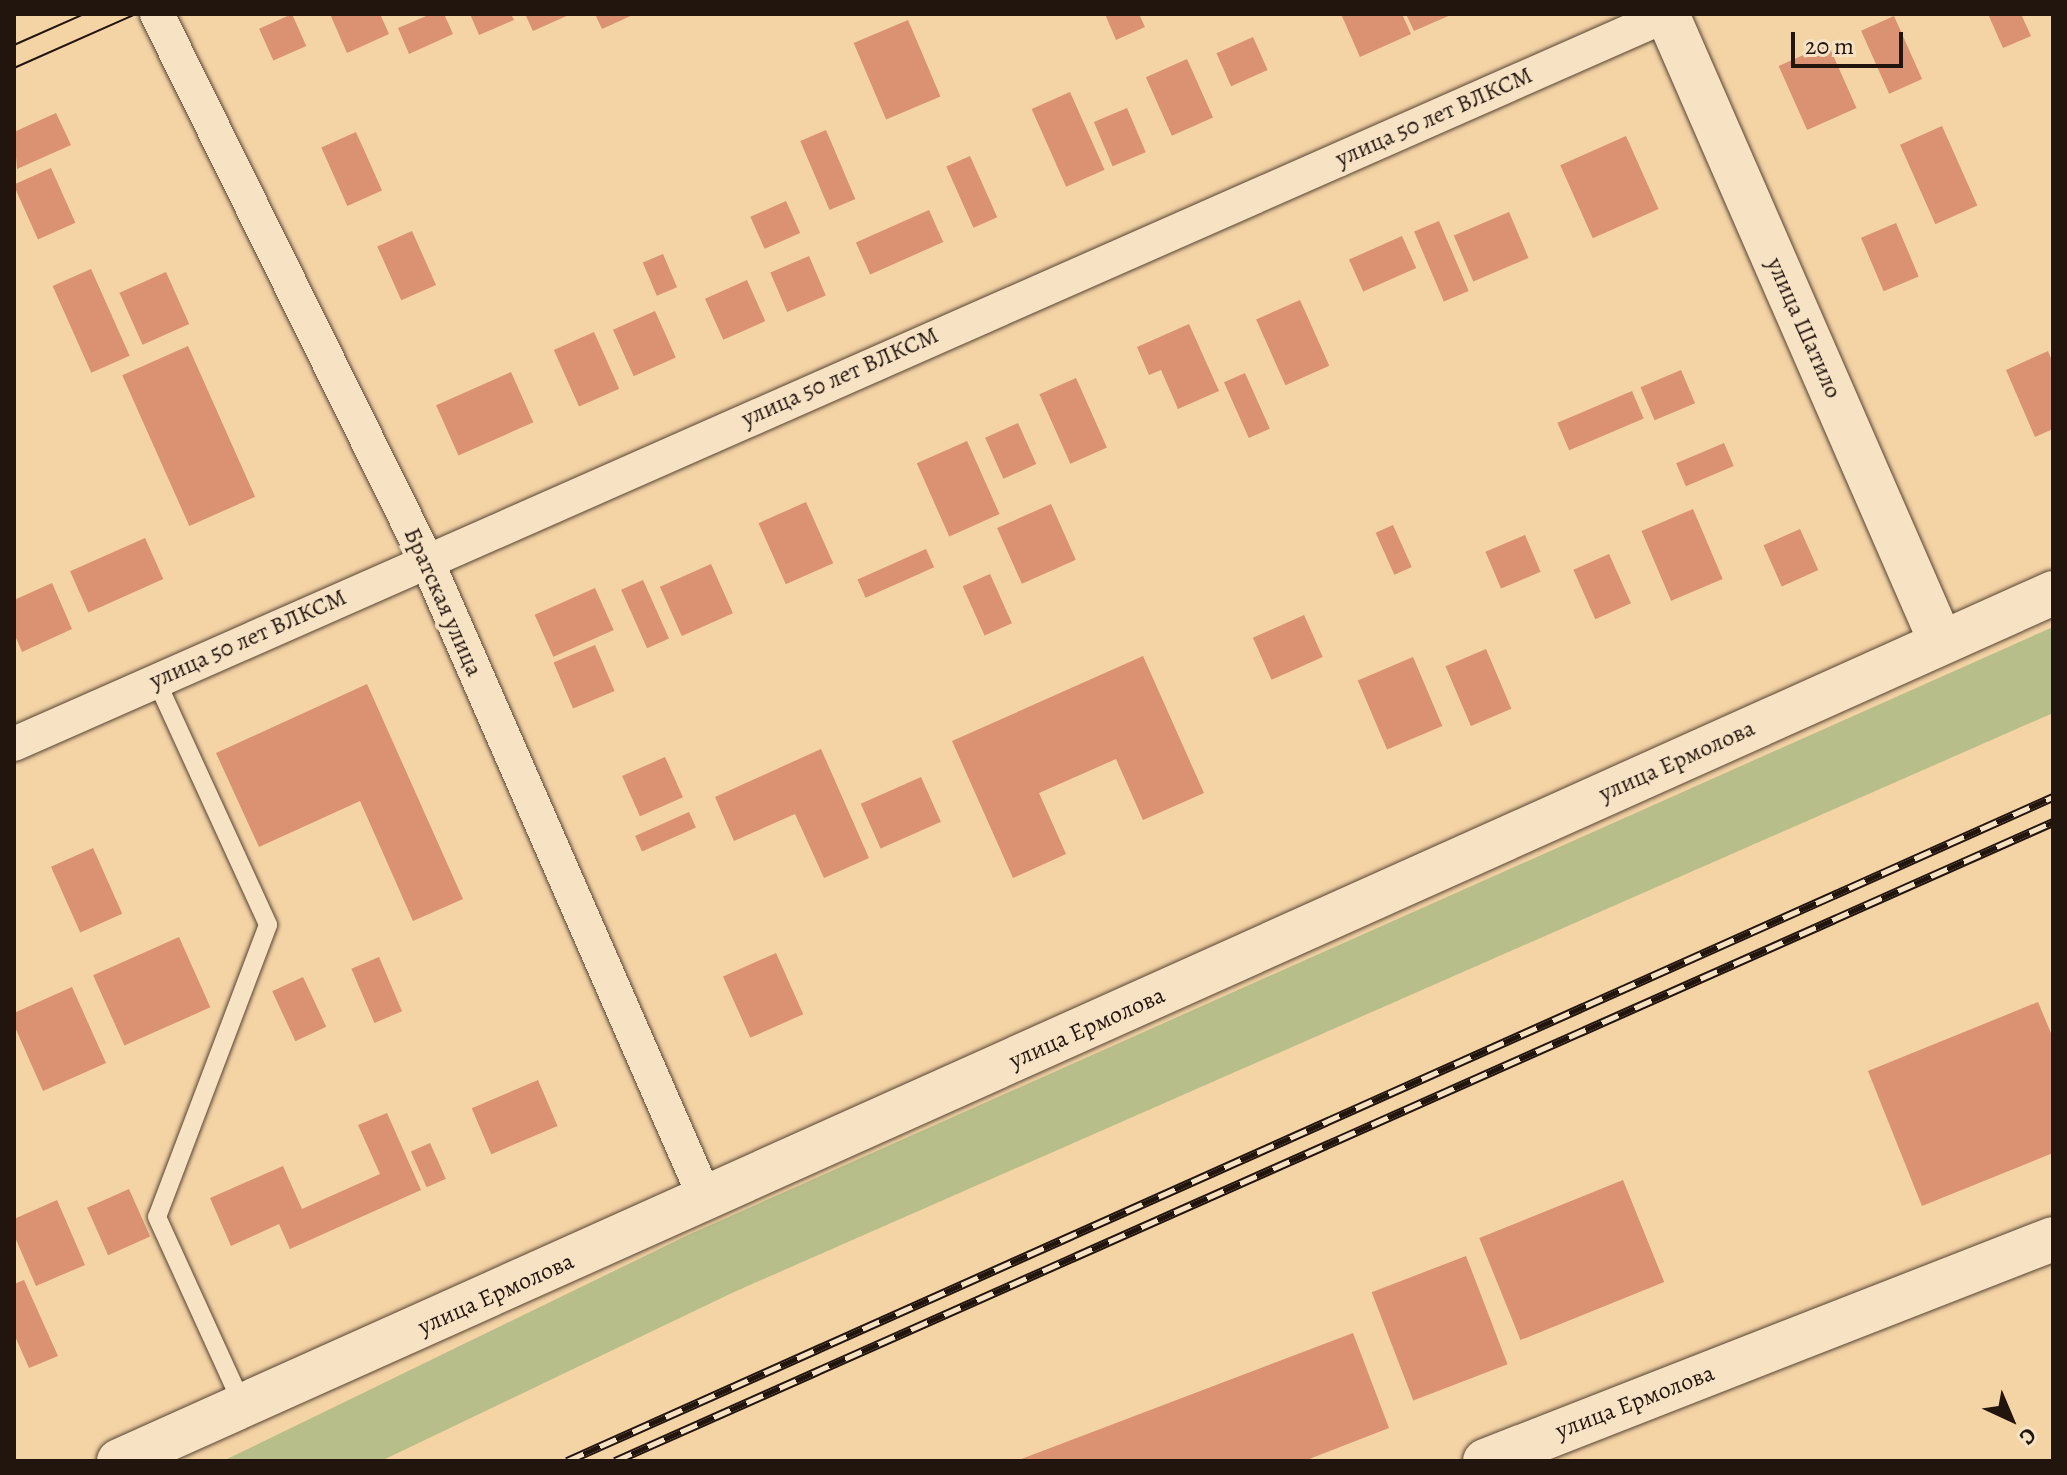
<!DOCTYPE html>
<html>
<head>
<meta charset="utf-8">
<style>
  body { margin:0 }
  #map { position:relative; width:2067px; height:1475px; overflow:hidden; background:#f4d3a5; font-family:Alegreya,serif }
  div>[style] { position:absolute }
  [style*='--x'] { left:calc(var(--x)*1px); top:calc(var(--y)*1px); width:calc(var(--w)*1px); rotate:calc(var(--a)*1deg) }
  .green>* { inset:0; background:#b7be8a }
  .building>* { inset:0; background:#da9273; transform-origin:0 0 }
  .roads { filter:drop-shadow(0 0 2px #564434) drop-shadow(0 0 2px #564434) }
  .service>* { height:18px; margin:-9px; padding:0 9px; transform-origin:9px; border-radius:9px; background:#f8e2c4 }
  .minor>* { height:34px; margin:-17px; padding:0 17px; transform-origin:17px; border-radius:17px; background:#f8e2c4 }
  .tertiary>* { height:44px; margin:-22px; padding:0 22px; transform-origin:22px; border-radius:22px; background:#f8e2c4 }
  .secondary>* { height:44px; margin:-22px; padding:0 22px; transform-origin:22px; border-radius:22px; background:#f8e2c4 }
  .tram>* { height:2px; margin:-1px; padding:0 1px; transform-origin:1px; border-radius:1px; background:#21150e }
  .rail>* { height:9px; margin-top:-4.5px; transform-origin:0; background:repeating-linear-gradient(90deg,#f8e2c4 0 18px,#21150e 0 36px); box-sizing:border-box; border-block:2px solid #21150e }
  span { translate:-50% -50%; white-space:nowrap; text-align:center; line-height:1.15; -webkit-text-stroke:8px #f8e2c4; paint-order:stroke }
  .street-label { font-size:24px; color:#21150e }
  .frame { position:absolute; inset:0; border:16px solid #21150e; pointer-events:none }
  .north { position:absolute; left:1971px; top:1379px; width:80px; height:80px; -webkit-text-stroke:6px #f8e2c4; paint-order:stroke; rotate:136deg; font-size:22px; font-weight:700; line-height:32px; text-align:center; color:#21150e }
  .north::after { content:''; display:block; margin:auto; width:28px; height:36px; background:#21150e; clip-path:polygon(50% 0,100% 100%,50% 72%,0 100%) }
  .scale { position:absolute; left:1791px; top:32px; width:112px; height:36px; box-sizing:border-box; border:4px solid #21150e; border-top:0; padding-left:10px; font-size:24px; line-height:28px; white-space:nowrap; color:#21150e; -webkit-text-stroke:6px #f8e2c4; paint-order:stroke }
</style>
</head>
<body>
<div id="map">
  <div class="green">
    <i style="clip-path:polygon(2053px 627px,2053px 713px,734px 1292px,381px 1461px,223px 1461px,688px 1235px)"></i>
  </div>
  <div class="building">
    <i style="left:292px;top:14px;width:35px;height:36px;rotate:66deg"></i>
    <i style="clip-path:polygon(330px 14px,380px 14px,389px 34px,347px 53px)"></i>
    <i style="clip-path:polygon(431px 14px,444px 14px,453px 34px,409px 54px,398px 28px)"></i>
    <i style="clip-path:polygon(470px 14px,511px 14px,514px 20px,479px 35px)"></i>
    <i style="clip-path:polygon(525px 14px,571px 14px,533px 31px)"></i>
    <i style="clip-path:polygon(595px 14px,635px 14px,602px 29px)"></i>
    <i style="clip-path:polygon(1105px 14px,1139px 14px,1145px 27px,1116px 40px)"></i>
    <i style="clip-path:polygon(1341px 14px,1402px 14px,1411px 34px,1360px 57px)"></i>
    <i style="clip-path:polygon(1406px 14px,1453px 14px,1414px 31px)"></i>
    <i style="clip-path:polygon(1988px 14px,2021px 14px,2031px 36px,2003px 48px)"></i>
    <i style="left:1894px;top:16px;width:69px;height:36px;rotate:66deg"></i>
    <i style="left:908px;top:20px;width:83px;height:59px;rotate:67deg"></i>
    <i style="left:1253px;top:37px;width:36px;height:40px;rotate:66deg"></i>
    <i style="left:1828px;top:44px;width:70px;height:54px;rotate:66deg"></i>
    <i style="left:1187px;top:59px;width:64px;height:45px;rotate:66deg"></i>
    <i style="left:1070px;top:92px;width:85px;height:42px;rotate:66deg"></i>
    <i style="left:1127px;top:108px;width:48px;height:36px;rotate:67deg"></i>
    <i style="clip-path:polygon(56px 113px,71px 145px,17px 169px,14px 132px)"></i>
    <i style="left:1942px;top:126px;width:87px;height:46px;rotate:66deg"></i>
    <i style="left:826px;top:130px;width:75px;height:28px;rotate:67deg"></i>
    <i style="left:356px;top:132px;width:64px;height:38px;rotate:66deg"></i>
    <i style="left:1626px;top:136px;width:80px;height:72px;rotate:66deg"></i>
    <i style="left:970px;top:156px;width:67px;height:26px;rotate:66deg"></i>
    <i style="left:51px;top:168px;width:60px;height:41px;rotate:66deg"></i>
    <i style="left:786px;top:201px;width:35px;height:39px;rotate:66deg"></i>
    <i style="left:929px;top:210px;width:35px;height:80px;rotate:66deg"></i>
    <i style="left:1509px;top:212px;width:50px;height:60px;rotate:67deg"></i>
    <i style="left:1439px;top:221px;width:76px;height:27px;rotate:67deg"></i>
    <i style="left:1896px;top:223px;width:58px;height:38px;rotate:67deg"></i>
    <i style="left:412px;top:231px;width:59px;height:38px;rotate:66deg"></i>
    <i style="left:1402px;top:236px;width:35px;height:58px;rotate:66deg"></i>
    <i style="left:663px;top:254px;width:36px;height:22px;rotate:67deg"></i>
    <i style="left:809px;top:256px;width:43px;height:42px;rotate:67deg"></i>
    <i style="left:91px;top:269px;width:95px;height:42px;rotate:66deg"></i>
    <i style="left:166px;top:272px;width:57px;height:51px;rotate:66deg"></i>
    <i style="left:747px;top:280px;width:45px;height:46px;rotate:66deg"></i>
    <i style="left:1300px;top:300px;width:72px;height:48px;rotate:66deg"></i>
    <i style="left:655px;top:311px;width:51px;height:46px;rotate:66deg"></i>
    <i style="clip-path:polygon(1189px 324px,1219px 391px,1178px 409px,1161px 370px,1149px 375px,1137px 347px)"></i>
    <i style="left:594px;top:332px;width:62px;height:44px;rotate:66deg"></i>
    <i style="left:188px;top:346px;width:165px;height:72px;rotate:66deg"></i>
    <i style="clip-path:polygon(2048px 351px,2053px 363px,2053px 429px,2035px 437px,2006px 370px)"></i>
    <i style="left:1681px;top:370px;width:36px;height:44px;rotate:67deg"></i>
    <i style="left:511px;top:372px;width:55px;height:82px;rotate:66deg"></i>
    <i style="left:1245px;top:373px;width:61px;height:23px;rotate:66deg"></i>
    <i style="left:1076px;top:378px;width:76px;height:40px;rotate:66deg"></i>
    <i style="left:1632px;top:391px;width:30px;height:81px;rotate:67deg"></i>
    <i style="left:1018px;top:423px;width:45px;height:36px;rotate:66deg"></i>
    <i style="left:967px;top:441px;width:80px;height:55px;rotate:66deg"></i>
    <i style="left:1724px;top:443px;width:25px;height:52px;rotate:67deg"></i>
    <i style="left:806px;top:502px;width:67px;height:52px;rotate:66deg"></i>
    <i style="left:1051px;top:504px;width:61px;height:59px;rotate:66deg"></i>
    <i style="left:1693px;top:509px;width:76px;height:56px;rotate:67deg"></i>
    <i style="left:1393px;top:525px;width:46px;height:19px;rotate:66deg"></i>
    <i style="left:1800px;top:529px;width:45px;height:40px;rotate:66deg"></i>
    <i style="left:1525px;top:535px;width:40px;height:43px;rotate:67deg"></i>
    <i style="left:145px;top:538px;width:45px;height:82px;rotate:66deg"></i>
    <i style="left:926px;top:549px;width:20px;height:75px;rotate:66deg"></i>
    <i style="left:1609px;top:554px;width:54px;height:39px;rotate:66deg"></i>
    <i style="left:711px;top:564px;width:54px;height:56px;rotate:66deg"></i>
    <i style="left:990px;top:574px;width:54px;height:30px;rotate:66deg"></i>
    <i style="left:643px;top:580px;width:64px;height:24px;rotate:66deg"></i>
    <i style="clip-path:polygon(52px 583px,72px 629px,22px 652px,14px 633px,14px 600px)"></i>
    <i style="left:595px;top:588px;width:46px;height:66px;rotate:66deg"></i>
    <i style="left:1304px;top:615px;width:46px;height:56px;rotate:66deg"></i>
    <i style="left:595px;top:645px;width:50px;height:45px;rotate:67deg"></i>
    <i style="left:1486px;top:649px;width:65px;height:44px;rotate:67deg"></i>
    <i style="clip-path:polygon(1143px 656px,1204px 793px,1143px 820px,1116px 759px,1039px 793px,1066px 854px,1013px 878px,952px 741px)"></i>
    <i style="left:1413px;top:657px;width:75px;height:60px;rotate:67deg"></i>
    <i style="clip-path:polygon(367px 684px,463px 899px,413px 921px,360px 801px,259px 847px,216px 753px)"></i>
    <i style="clip-path:polygon(821px 749px,869px 858px,824px 878px,795px 814px,734px 841px,715px 797px)"></i>
    <i style="left:665px;top:757px;width:44px;height:47px;rotate:66deg"></i>
    <i style="left:921px;top:777px;width:49px;height:66px;rotate:66deg"></i>
    <i style="left:689px;top:812px;width:17px;height:59px;rotate:66deg"></i>
    <i style="left:93px;top:848px;width:72px;height:46px;rotate:66deg"></i>
    <i style="left:179px;top:937px;width:77px;height:94px;rotate:66deg"></i>
    <i style="left:776px;top:953px;width:67px;height:58px;rotate:66deg"></i>
    <i style="left:379px;top:957px;width:59px;height:30px;rotate:67deg"></i>
    <i style="left:303px;top:977px;width:55px;height:34px;rotate:65deg"></i>
    <i style="clip-path:polygon(72px 987px,106px 1063px,43px 1091px,14px 1025px,14px 1013px)"></i>
    <i style="clip-path:polygon(2038px 1002px,2053px 1038px,2053px 1153px,1922px 1206px,1868px 1071px)"></i>
    <i style="left:538px;top:1080px;width:50px;height:72px;rotate:67deg"></i>
    <i style="clip-path:polygon(387px 1113px,421px 1190px,290px 1249px,279px 1224px,231px 1246px,210px 1198px,283px 1166px,302px 1209px,380px 1174px,358px 1125px)"></i>
    <i style="left:430px;top:1143px;width:39px;height:21px;rotate:66deg"></i>
    <i style="left:1623px;top:1180px;width:110px;height:155px;rotate:68deg"></i>
    <i style="left:129px;top:1189px;width:52px;height:46px;rotate:66deg"></i>
    <i style="clip-path:polygon(57px 1200px,85px 1265px,36px 1286px,14px 1235px,14px 1219px)"></i>
    <i style="left:1466px;top:1256px;width:116px;height:101px;rotate:69deg"></i>
    <i style="clip-path:polygon(24px 1280px,58px 1356px,29px 1368px,14px 1334px,14px 1284px)"></i>
    <i style="clip-path:polygon(1353px 1333px,1389px 1428px,1304px 1461px,1016px 1461px)"></i>
  </div>
  <div class="roads">
    <div class="service">
      <i style="--x:156;--y:680;--w:269;--a:65.4"></i>
      <i style="--x:268;--y:925;--w:312;--a:110.8"></i>
      <i style="--x:157;--y:1217;--w:208;--a:65.5"></i>
    </div>
    <div class="minor">
      <i style="--x:157;--y:14;--w:608;--a:63.73"></i>
      <i style="--x:426;--y:559;--w:699;--a:66.4"></i>
      <i style="--x:14;--y:744;--w:1809;--a:-23.8"></i>
    </div>
    <div class="tertiary">
      <i style="--x:1667;--y:14;--w:685;--a:66.43"></i>
      <i style="--x:119;--y:1461;--w:2120;--a:-24.17"></i>
    </div>
    <div class="secondary">
      <i style="--x:1485;--y:1461;--w:610;--a:-21.35"></i>
    </div>
  </div>
  <div class="tram">
    <i style="--x:14;--y:45;--w:77;--a:-23.9"></i>
    <i style="--x:14;--y:68;--w:133;--a:-23.9"></i>
  </div>
  <div class="rail">
    <i style="--x:567;--y:1461;--w:1628;--a:-24.08"></i>
    <i style="--x:615;--y:1461;--w:1574;--a:-23.96"></i>
  </div>
  <div class="street-label">
    <span style="left:1434px;top:117px;rotate:-24deg">улица 50 лет ВЛКСМ</span>
    <span style="left:1804px;top:328px;rotate:66deg">улица Шатило</span>
    <span style="left:840px;top:377px;rotate:-24deg">улица 50 лет ВЛКСМ</span>
    <span style="left:443px;top:602px;rotate:66deg">Братская улица</span>
    <span style="left:248px;top:639px;rotate:-24deg">улица 50 лет ВЛКСМ</span>
    <span style="left:1677px;top:761px;rotate:-24deg">улица Ермолова</span>
    <span style="left:1087px;top:1028px;rotate:-24deg">улица Ермолова</span>
    <span style="left:496px;top:1294px;rotate:-24deg">улица Ермолова</span>
    <span style="left:1635px;top:1402px;rotate:-21deg">улица Ермолова</span>
  </div>
  <div class="frame"></div>
  <div class="north">С</div>
  <div class="scale">20 m</div>
</div>
</body>
</html>
